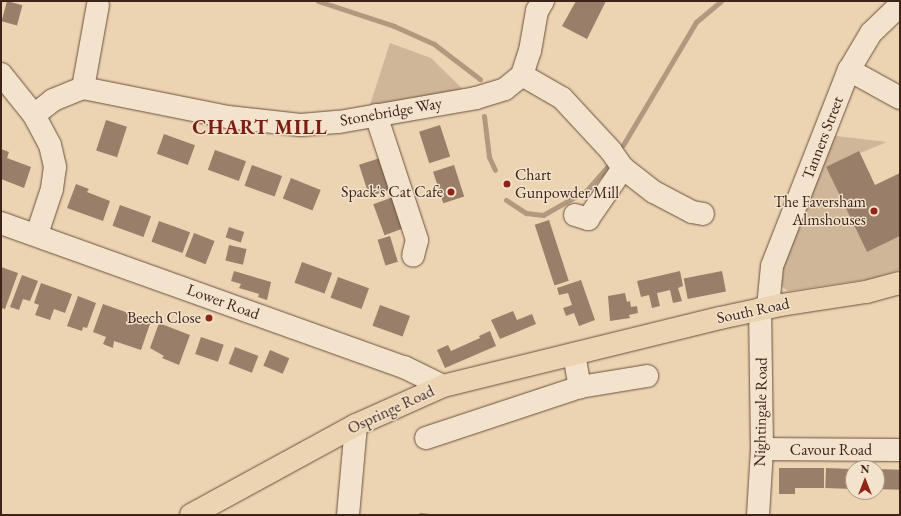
<!DOCTYPE html>
<html>
<head>
<meta charset="utf-8">
<style>
  body { margin:0 }
  #map { position:relative; width:901px; height:516px; overflow:hidden; background:#ecd4b2; font-family:"EB Garamond",serif }
  div>[style] { position:absolute }
  [style*='--x'] { left:calc(var(--x)*1px); top:calc(var(--y)*1px); width:calc(var(--w)*1px); rotate:calc(var(--a)*1deg) }
  .green>* { inset:0; background:#cfb698 }
  .stream>* { height:5px; margin:-2.5px; padding:0 2.5px; transform-origin:2.5px; border-radius:2.5px; background:#b1987e }
  .building>* { inset:0; background:#997f69; transform-origin:0 0 }
  .roads { filter:drop-shadow(0 0 1px #6a4f3f) drop-shadow(0 0 1px #6a4f3f) }
  .minor>* { height:22px; margin:-11px; padding:0 11px; transform-origin:11px; border-radius:11px; background:#f3e3cd }
  .major>* { height:22px; margin:-11px; padding:0 11px; transform-origin:11px; border-radius:11px; background:#ecd4b2 }
  .dots>* { width:11px; height:11px; translate:-50% -50%; box-sizing:border-box; border:2px solid #f3e3cd; border-radius:50% }
  span { translate:-50% -50%; white-space:nowrap; text-align:center; line-height:1.15; -webkit-text-stroke:3px #f3e3cd; paint-order:stroke }
  .street-label { font-size:16px; color:#3f2319 }
  .poi-label { font-size:16px; color:#3f2319 }
  .left { translate:0 -50%; text-align:left }
  .right { translate:-100% -50%; text-align:right }
  .district-label { font-size:20px; color:#7a1f14; font-weight:700; letter-spacing:1px }
  .frame { position:absolute; inset:0; border:2px solid #3f2319; pointer-events:none }
  .north { position:absolute; left:845px; top:460px; width:40px; height:40px; box-sizing:border-box; background:#f3e3cd; border:1px solid #ab9685; border-radius:50%; rotate:0deg; font-size:11px; font-weight:700; line-height:16px; text-align:center; color:#3f2319 }
  .north::after { content:''; display:block; margin:auto; width:14px; height:18px; background:#8f2418; clip-path:polygon(50% 0,100% 100%,50% 72%,0 100%) }
</style>
</head>
<body>
<div id="map">
  <div class="green">
    <i style="clip-path:polygon(390px 43px,431px 58px,472px 98px,366px 117px)"></i>
    <i style="clip-path:polygon(828px 135px,887px 142px,826px 167px,867px 252px,900px 236px,900px 270px,871px 279px,788px 291px,780px 285px,777px 275px)"></i>
  </div>
  <div class="stream">
    <i style="--x:318;--y:1;--w:80;--a:18.2"></i>
    <i style="--x:394;--y:26;--w:44;--a:24.2"></i>
    <i style="--x:434;--y:44;--w:58;--a:37.3"></i>
    <i style="--x:484;--y:116;--w:41;--a:83"></i>
    <i style="--x:489;--y:157;--w:14;--a:65"></i>
    <i style="--x:623;--y:145;--w:143;--a:-59.3"></i>
    <i style="--x:696;--y:22;--w:33;--a:-40"></i>
    <i style="--x:506;--y:200;--w:24;--a:33"></i>
    <i style="--x:526;--y:213;--w:17;--a:7"></i>
    <i style="--x:543;--y:215;--w:51;--a:-29.6"></i>
    <i style="--x:587;--y:190;--w:33;--a:-49"></i>
  </div>
  <div class="building">
    <i style="left:7px;top:1px;width:16px;height:21px;rotate:15deg"></i>
    <i style="clip-path:polygon(576px 1px,606px 1px,587px 39px,562px 26px)"></i>
    <i style="left:106px;top:120px;width:22px;height:32px;rotate:18deg"></i>
    <i style="left:440px;top:125px;width:33px;height:22px;rotate:72deg"></i>
    <i style="left:164px;top:134px;width:33px;height:21px;rotate:20deg"></i>
    <i style="clip-path:polygon(1px 149px,9px 152px,7px 158px,31px 167px,24px 188px,1px 179px)"></i>
    <i style="left:215px;top:150px;width:33px;height:21px;rotate:20deg"></i>
    <i style="clip-path:polygon(859px 151px,875px 185px,900px 173px,900px 236px,867px 252px,826px 167px)"></i>
    <i style="left:380px;top:158px;width:33px;height:22px;rotate:72deg"></i>
    <i style="left:252px;top:165px;width:32px;height:22px;rotate:20deg"></i>
    <i style="left:454px;top:165px;width:33px;height:22px;rotate:72deg"></i>
    <i style="left:291px;top:178px;width:32px;height:22px;rotate:22deg"></i>
    <i style="clip-path:polygon(76px 184px,89px 189px,87px 192px,110px 201px,103px 221px,67px 208px)"></i>
    <i style="left:393px;top:197px;width:33px;height:21px;rotate:70deg"></i>
    <i style="left:120px;top:205px;width:33px;height:22px;rotate:20deg"></i>
    <i style="left:549px;top:220px;width:64px;height:15px;rotate:72deg"></i>
    <i style="left:159px;top:221px;width:33px;height:22px;rotate:20deg"></i>
    <i style="left:229px;top:227px;width:16px;height:11px;rotate:18deg"></i>
    <i style="left:194px;top:233px;width:22px;height:25px;rotate:21deg"></i>
    <i style="left:390px;top:236px;width:27px;height:13px;rotate:73deg"></i>
    <i style="left:229px;top:245px;width:18px;height:16px;rotate:13deg"></i>
    <i style="left:302px;top:262px;width:32px;height:22px;rotate:20deg"></i>
    <i style="clip-path:polygon(1px 267px,18px 273px,5px 309px,1px 308px)"></i>
    <i style="clip-path:polygon(234px 271px,271px 282px,267px 300px,258px 297px,259px 294px,239px 288px,241px 284px,231px 281px)"></i>
    <i style="clip-path:polygon(680px 271px,683px 286px,678px 288px,682px 301px,673px 303px,670px 290px,662px 292px,657px 293px,660px 306px,652px 308px,649px 295px,641px 297px,637px 281px)"></i>
    <i style="left:722px;top:271px;width:21px;height:39px;rotate:79deg"></i>
    <i style="clip-path:polygon(22px 275px,38px 281px,30px 301px,23px 299px,19px 310px,10px 307px)"></i>
    <i style="left:338px;top:277px;width:33px;height:22px;rotate:20deg"></i>
    <i style="clip-path:polygon(581px 280px,595px 320px,579px 326px,574px 313px,566px 316px,563px 308px,572px 305px,568px 293px,559px 295px,557px 288px)"></i>
    <i style="clip-path:polygon(41px 283px,72px 294px,65px 313px,54px 309px,50px 320px,35px 315px,39px 305px,34px 303px)"></i>
    <i style="clip-path:polygon(625px 293px,627px 302px,630px 301px,631px 307px,637px 306px,638px 313px,629px 315px,630px 318px,610px 321px,608px 296px)"></i>
    <i style="clip-path:polygon(78px 296px,96px 303px,87px 328px,83px 327px,82px 331px,67px 326px)"></i>
    <i style="clip-path:polygon(103px 304px,151px 321px,141px 350px,114px 341px,113px 348px,103px 344px,106px 337px,93px 332px)"></i>
    <i style="left:380px;top:305px;width:32px;height:22px;rotate:20deg"></i>
    <i style="clip-path:polygon(513px 311px,517px 320px,532px 314px,536px 324px,500px 339px,491px 320px)"></i>
    <i style="clip-path:polygon(159px 323px,190px 335px,179px 365px,162px 358px,164px 356px,150px 348px)"></i>
    <i style="clip-path:polygon(490px 331px,496px 346px,445px 368px,437px 350px,448px 345px,451px 351px,480px 338px,479px 336px)"></i>
    <i style="left:201px;top:337px;width:24px;height:18px;rotate:19deg"></i>
    <i style="left:235px;top:347px;width:25px;height:18px;rotate:21deg"></i>
    <i style="left:270px;top:350px;width:21px;height:17px;rotate:23deg"></i>
    <i style="clip-path:polygon(779px 468px,824px 468px,824px 488px,795px 488px,795px 494px,779px 494px)"></i>
    <i style="left:826px;top:468px;width:27px;height:20px;rotate:2deg"></i>
    <i style="left:877px;top:469px;width:23px;height:20px;rotate:2deg"></i>
    <i style="clip-path:polygon(420px 513px,430px 514px,430px 515px,419px 515px)"></i>
  </div>
  <div class="roads">
    <div class="minor">
      <i style="--x:849;--y:70;--w:58;--a:28.8"></i>
      <i style="--x:1;--y:74;--w:53;--a:51.2"></i>
      <i style="--x:34;--y:115;--w:34;--a:62"></i>
      <i style="--x:50;--y:145;--w:23;--a:77"></i>
      <i style="--x:55;--y:167;--w:22;--a:98"></i>
      <i style="--x:52;--y:189;--w:47;--a:108.4"></i>
      <i style="--x:522;--y:75;--w:46;--a:29.9"></i>
      <i style="--x:562;--y:98;--w:72;--a:47.2"></i>
      <i style="--x:611;--y:151;--w:21;--a:55"></i>
      <i style="--x:623;--y:168;--w:39;--a:38"></i>
      <i style="--x:654;--y:192;--w:43;--a:27.8"></i>
      <i style="--x:692;--y:212;--w:11;--a:10"></i>
      <i style="--x:83;--y:88;--w:84;--a:-79.8"></i>
      <i style="--x:34;--y:115;--w:24;--a:-38"></i>
      <i style="--x:53;--y:100;--w:32;--a:-22"></i>
      <i style="--x:83;--y:88;--w:148;--a:11.3"></i>
      <i style="--x:228;--y:117;--w:73;--a:6.3"></i>
      <i style="--x:301;--y:125;--w:38;--a:-5"></i>
      <i style="--x:339;--y:122;--w:139;--a:-9.9"></i>
      <i style="--x:476;--y:98;--w:30;--a:-17"></i>
      <i style="--x:505;--y:89;--w:22;--a:-39"></i>
      <i style="--x:522;--y:75;--w:25;--a:-72"></i>
      <i style="--x:530;--y:51;--w:41;--a:-80.1"></i>
      <i style="--x:537;--y:11;--w:12;--a:-59"></i>
      <i style="--x:376;--y:115;--w:132;--a:71.8"></i>
      <i style="--x:417;--y:240;--w:16;--a:104"></i>
      <i style="--x:575;--y:215;--w:14;--a:17"></i>
      <i style="--x:588;--y:219;--w:62;--a:-55.5"></i>
      <i style="--x:1;--y:223;--w:428;--a:19.7"></i>
      <i style="--x:404;--y:367;--w:43;--a:26"></i>
      <i style="--x:768;--y:307;--w:41;--a:-84.4"></i>
      <i style="--x:772;--y:266;--w:211;--a:-68.6"></i>
      <i style="--x:849;--y:70;--w:43;--a:-59.3"></i>
      <i style="--x:871;--y:33;--w:40;--a:-44"></i>
      <i style="--x:574;--y:354;--w:34;--a:80"></i>
      <i style="--x:426;--y:438;--w:162;--a:-18.3"></i>
      <i style="--x:580;--y:387;--w:68;--a:-9.3"></i>
      <i style="--x:762;--y:449;--w:138;--a:0.4"></i>
      <i style="--x:348;--y:515;--w:90;--a:-84.9"></i>
      <i style="--x:758;--y:515;--w:66;--a:-86.5"></i>
      <i style="--x:762;--y:449;--w:140;--a:-90.8"></i>
    </div>
    <div class="major">
      <i style="--x:191;--y:515;--w:188;--a:-28.6"></i>
      <i style="--x:356;--y:425;--w:95;--a:-24.1"></i>
      <i style="--x:443;--y:386;--w:285;--a:-13.8"></i>
      <i style="--x:720;--y:318;--w:62;--a:-12"></i>
      <i style="--x:781;--y:305;--w:86;--a:-8.7"></i>
      <i style="--x:866;--y:292;--w:35;--a:-15"></i>
    </div>
  </div>
  <div class="dots">
    <i style="left:507px;top:184px;background:#8f2418"></i>
    <i style="left:451px;top:192px;background:#8f2418"></i>
    <i style="left:874px;top:211px;background:#8f2418"></i>
    <i style="left:209px;top:318px;background:#8f2418"></i>
  </div>
  <div class="street-label">
    <span style="left:391px;top:112px;rotate:-10deg">Stonebridge Way</span>
    <span style="left:823px;top:138px;rotate:-69deg">Tanners Street</span>
    <span style="left:223px;top:302px;rotate:20deg">Lower Road</span>
    <span style="left:753px;top:311px;rotate:-12deg">South Road</span>
    <span style="left:391px;top:410px;rotate:-25deg">Ospringe Road</span>
    <span style="left:761px;top:412px;rotate:-89deg">Nightingale Road</span>
    <span style="left:831px;top:450px">Cavour Road</span>
  </div>
  <div class="poi-label">
    <span class="left" style="left:515px;top:184px">Chart<br>Gunpowder Mill</span>
    <span class="right" style="left:443px;top:192px">Spack's Cat Cafe</span>
    <span class="right" style="left:866px;top:211px">The Faversham<br>Almshouses</span>
    <span class="right" style="left:201px;top:318px">Beech Close</span>
  </div>
  <div class="district-label">
    <span style="left:260px;top:127px">CHART MILL</span>
  </div>
  <div class="frame"></div>
  <div class="north">N</div>
</div>
</body>
</html>
